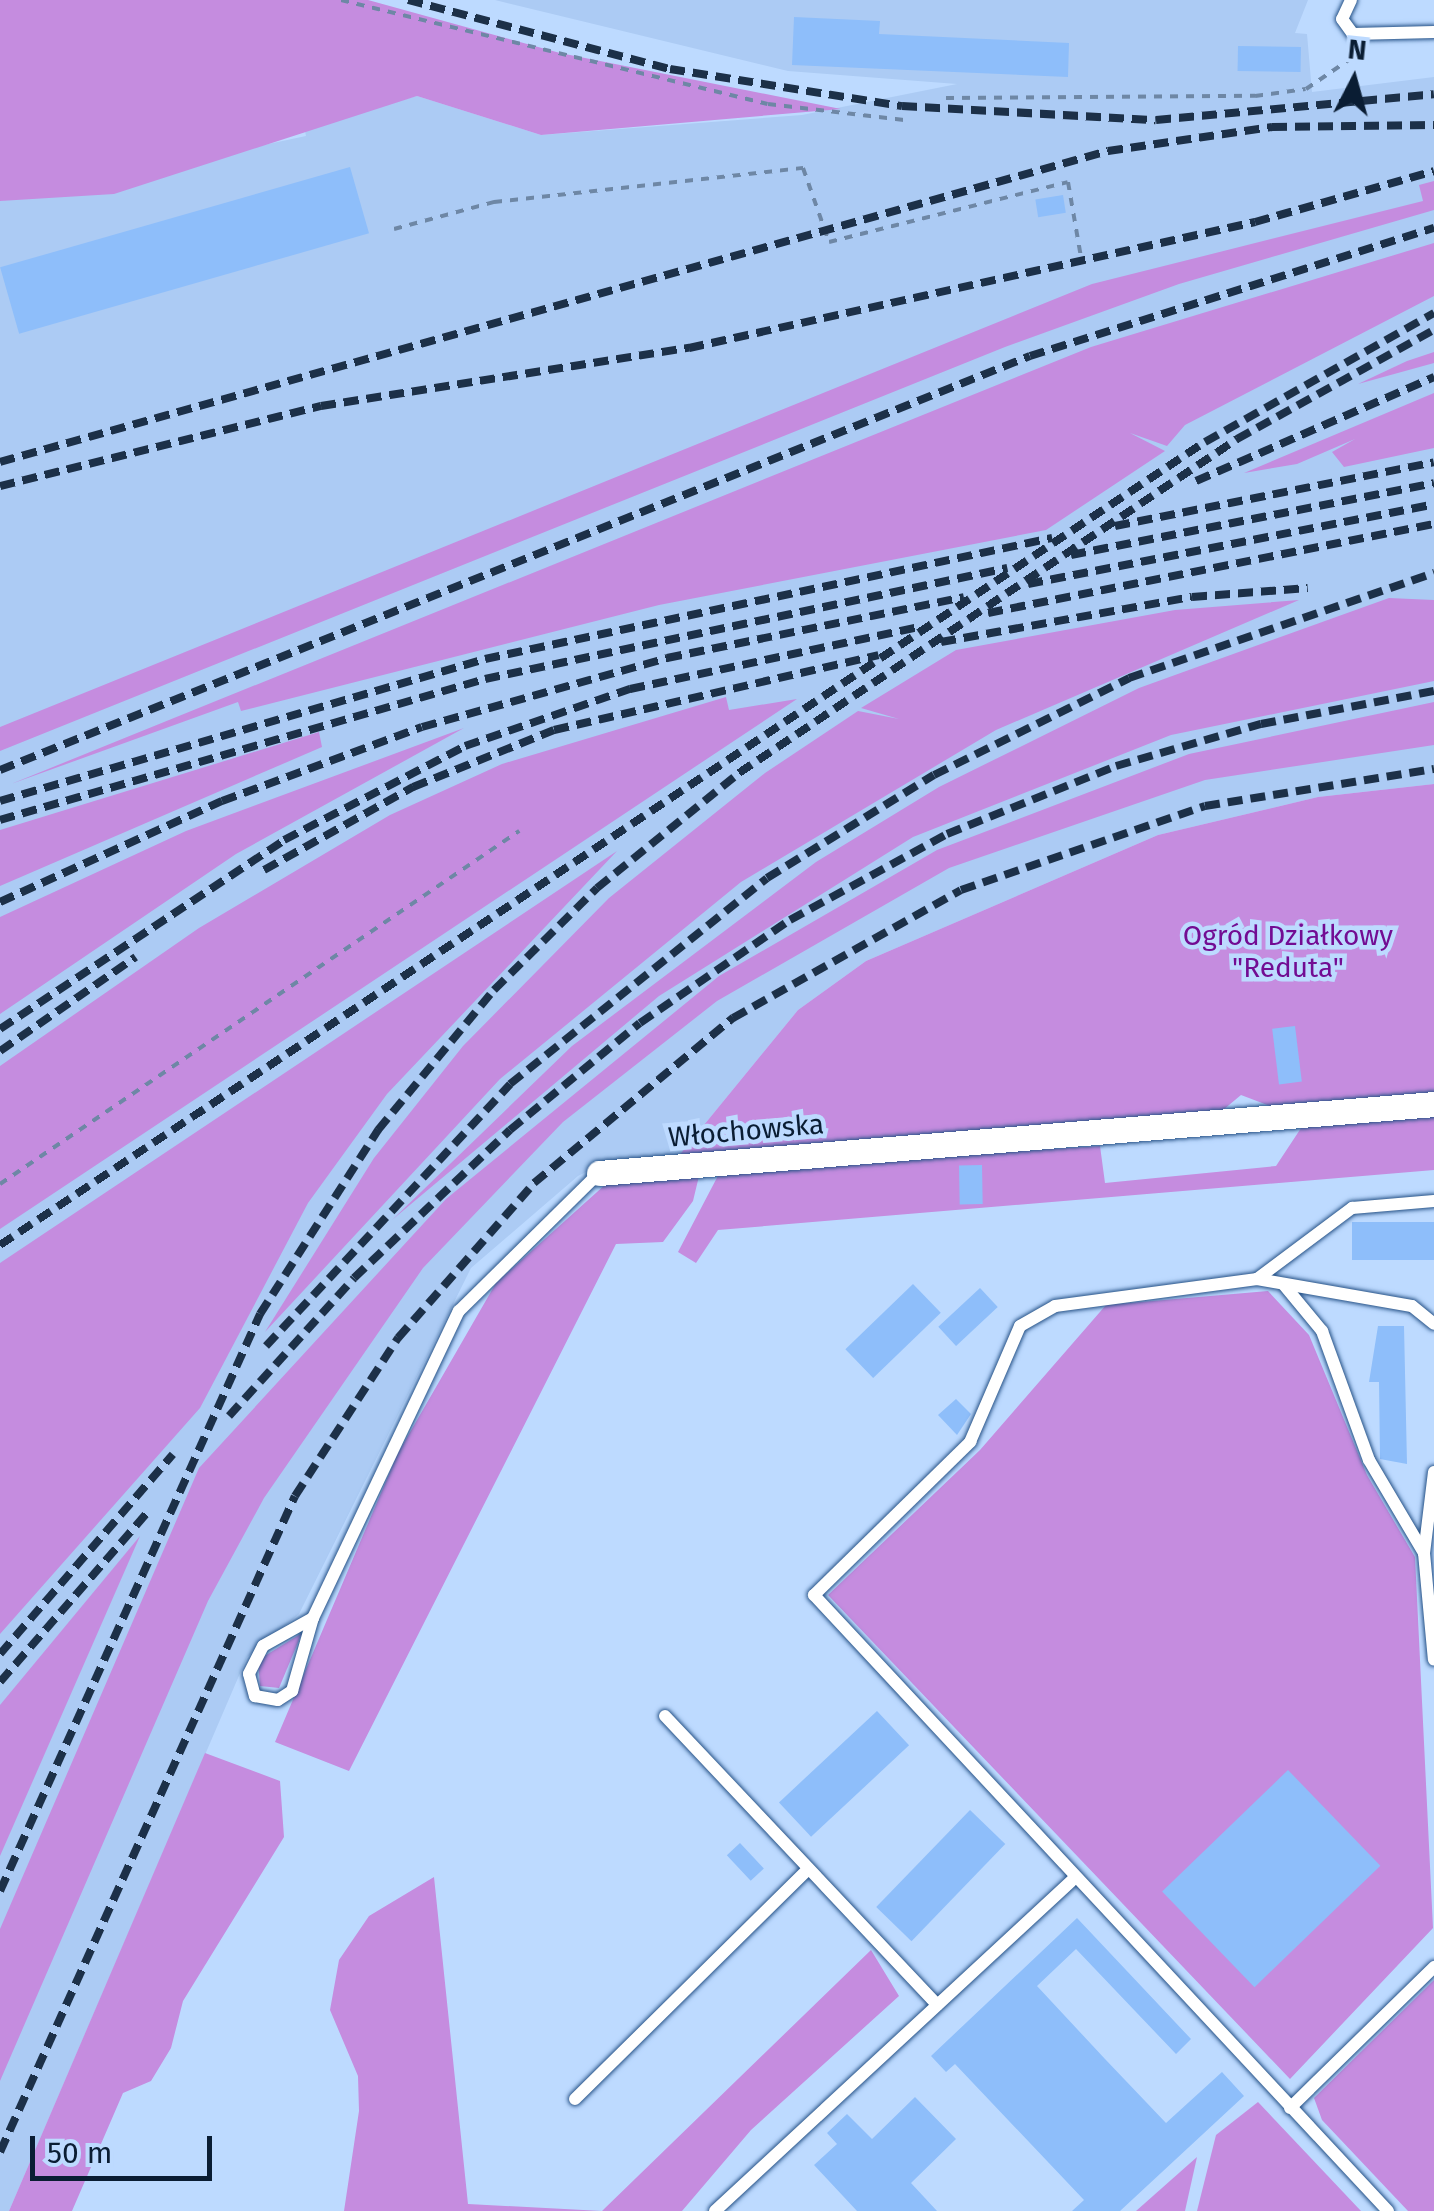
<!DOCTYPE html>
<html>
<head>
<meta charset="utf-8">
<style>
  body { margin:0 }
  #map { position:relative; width:1434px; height:2211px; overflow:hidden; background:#bddaff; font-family:"Fira Sans",sans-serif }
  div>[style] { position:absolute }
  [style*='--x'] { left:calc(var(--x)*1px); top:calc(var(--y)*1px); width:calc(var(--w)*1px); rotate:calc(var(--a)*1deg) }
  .built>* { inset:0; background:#accbf4 }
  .green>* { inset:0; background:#c58cdf }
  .building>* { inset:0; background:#8ebefa; transform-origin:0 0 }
  .path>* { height:4px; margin-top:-2px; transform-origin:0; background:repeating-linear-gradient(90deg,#6e87a5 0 8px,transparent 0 16px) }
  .roads { filter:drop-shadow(0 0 2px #265287) drop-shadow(0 0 2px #265287) }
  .lane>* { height:12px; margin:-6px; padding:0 6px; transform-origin:6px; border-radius:6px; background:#fff }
  .street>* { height:25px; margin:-12.5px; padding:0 12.5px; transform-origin:12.5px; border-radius:12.5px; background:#fff }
  .rail>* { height:8px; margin-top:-4px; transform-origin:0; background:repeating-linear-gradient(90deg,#1c3048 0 15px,transparent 0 23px) }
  span { translate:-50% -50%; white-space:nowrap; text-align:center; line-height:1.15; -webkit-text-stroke:9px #bddaff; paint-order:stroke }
  .park-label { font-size:28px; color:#720c93 }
  .street-label { font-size:28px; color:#0a1d33 }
  .north { position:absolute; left:1304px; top:30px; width:100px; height:100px; -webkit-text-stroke:8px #bddaff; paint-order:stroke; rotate:6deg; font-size:28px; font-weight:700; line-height:40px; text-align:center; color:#0a1d33 }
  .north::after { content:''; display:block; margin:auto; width:35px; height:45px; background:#0a1d33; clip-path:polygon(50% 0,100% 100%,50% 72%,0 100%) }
  .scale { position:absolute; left:30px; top:2136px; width:182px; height:45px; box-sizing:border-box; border:5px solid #0a1d33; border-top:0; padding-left:12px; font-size:30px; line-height:35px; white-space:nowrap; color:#0a1d33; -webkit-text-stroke:8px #bddaff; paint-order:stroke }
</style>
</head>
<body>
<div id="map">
  <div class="built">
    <i style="clip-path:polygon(495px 0,1308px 0,1295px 33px,1307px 34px,1312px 92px,1434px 77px,1434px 784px,1318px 797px,1158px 835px,866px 961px,798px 1010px,677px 1158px,609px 1160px,578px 1176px,471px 1268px,299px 1614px,247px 1657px,9px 2211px,0 2211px,0 201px,306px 136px,304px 126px,417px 96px,541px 135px,802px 115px,957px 84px,788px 71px)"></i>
  </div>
  <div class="green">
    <i style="clip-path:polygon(0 0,368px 0,560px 53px,841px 109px,541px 135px,417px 96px,114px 194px,0 201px)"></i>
    <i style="clip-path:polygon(1434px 181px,1434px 210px,1179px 284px,1005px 347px,0 751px,0 727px,1092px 284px,1423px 201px,1419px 185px)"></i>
    <i style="clip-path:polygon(1434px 243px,1434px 296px,1185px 425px,1167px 446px,1130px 433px,1165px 451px,1046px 530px,659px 605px,241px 711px,238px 702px,11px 784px,1091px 347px)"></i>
    <i style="clip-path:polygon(1434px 352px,1434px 363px,1358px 384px,1407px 361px)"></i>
    <i style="clip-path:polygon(1434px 393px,1434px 448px,1344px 467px,1332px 452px,1355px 439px,1297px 464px,1244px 473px)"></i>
    <i style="clip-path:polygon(1389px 598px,1434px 600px,1434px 681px,1171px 735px,913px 837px,659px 996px,392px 1220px,572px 1046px,816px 862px,939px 787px,1139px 688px)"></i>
    <i style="clip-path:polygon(1299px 600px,996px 730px,741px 882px,500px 1079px,265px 1332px,374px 1158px,463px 1046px,609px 898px,765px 773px,858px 711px,899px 719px,861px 708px,956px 650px,1175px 610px)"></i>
    <i style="clip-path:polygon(726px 697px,729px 710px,797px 699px,0 1229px,0 1066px,199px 928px,390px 815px,502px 764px)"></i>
    <i style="clip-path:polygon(1434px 702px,1434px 745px,1205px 780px,949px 868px,717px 1001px,563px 1122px,423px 1268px,264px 1498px,208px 1601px,0 2081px,0 1929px,199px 1468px,446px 1199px,719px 976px,937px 850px,1189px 754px)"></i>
    <i style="clip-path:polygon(464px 728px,236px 854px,0 1014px,0 917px,186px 831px)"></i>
    <i style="clip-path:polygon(319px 732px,322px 747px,0 886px,0 830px)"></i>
    <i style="clip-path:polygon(1434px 784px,1434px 1094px,1273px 1107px,1241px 1095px,1223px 1110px,677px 1158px,798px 1010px,866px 961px,1158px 835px,1318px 797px)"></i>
    <i style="clip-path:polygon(617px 851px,387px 1094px,308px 1203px,200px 1408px,0 1634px,0 1263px)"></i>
    <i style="clip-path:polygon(1434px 1113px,1434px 1170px,718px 1230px,696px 1263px,678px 1252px,721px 1170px,1100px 1146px,1105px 1183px,1276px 1166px,1305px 1122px)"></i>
    <i style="clip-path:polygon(700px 1172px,693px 1201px,663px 1242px,616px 1244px,349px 1771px,275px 1742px,398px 1453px,496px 1283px,607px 1183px)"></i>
    <i style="clip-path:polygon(1268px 1291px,1309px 1335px,1367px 1475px,1415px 1557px,1433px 1928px,1290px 2079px,828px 1595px,980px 1450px,1106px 1305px)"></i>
    <i style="clip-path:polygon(140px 1536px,0 1856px,0 1705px)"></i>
    <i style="clip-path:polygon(302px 1633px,279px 1688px,260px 1686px,258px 1660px)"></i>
    <i style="clip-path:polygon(205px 1753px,280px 1781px,284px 1837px,183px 2001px,171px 2048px,151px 2081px,123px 2093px,72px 2211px,9px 2211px)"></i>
    <i style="clip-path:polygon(434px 1877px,468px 2204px,602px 2211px,871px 1950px,899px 1996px,751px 2130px,682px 2211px,344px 2211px,359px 2111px,358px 2076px,330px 2010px,339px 1960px,369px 1916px)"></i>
    <i style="clip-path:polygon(1434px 1980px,1434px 2211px,1408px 2211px,1322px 2120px,1314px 2098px)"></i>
    <i style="clip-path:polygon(1258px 2102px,1361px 2211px,1197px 2211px,1216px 2135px)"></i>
    <i style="clip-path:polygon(1197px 2157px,1185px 2211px,1136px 2211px)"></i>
  </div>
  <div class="building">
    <i style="clip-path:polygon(794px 17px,880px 21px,879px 34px,1069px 43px,1068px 77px,792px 65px)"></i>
    <i style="left:1238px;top:46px;width:63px;height:25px;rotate:1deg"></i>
    <i style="left:350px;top:167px;width:69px;height:364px;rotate:74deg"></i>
    <i style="left:1063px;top:195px;width:18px;height:28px;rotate:81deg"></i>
    <i style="left:1295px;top:1026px;width:56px;height:23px;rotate:83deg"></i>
    <i style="left:982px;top:1165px;width:39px;height:23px;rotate:89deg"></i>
    <i style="left:1434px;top:1222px;width:38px;height:82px;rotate:90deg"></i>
    <i style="left:913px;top:1284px;width:40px;height:94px;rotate:46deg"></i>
    <i style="left:980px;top:1288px;width:26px;height:57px;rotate:47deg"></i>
    <i style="clip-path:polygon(1378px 1326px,1404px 1326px,1407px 1464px,1380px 1459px,1379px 1382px,1369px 1382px)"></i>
    <i style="clip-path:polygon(956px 1399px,971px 1414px,957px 1435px,938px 1415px)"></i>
    <i style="left:877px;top:1711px;width:47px;height:134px;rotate:47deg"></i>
    <i style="left:1288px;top:1770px;width:133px;height:175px;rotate:46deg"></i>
    <i style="left:970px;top:1810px;width:49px;height:135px;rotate:44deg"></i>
    <i style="left:740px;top:1843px;width:35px;height:18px;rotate:47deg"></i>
    <i style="clip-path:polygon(1077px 1918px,1191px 2039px,1176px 2054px,1076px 1949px,1037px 1986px,1105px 2059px,1166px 2123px,1222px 2072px,1244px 2096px,1120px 2211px,1072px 2211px,1084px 2200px,955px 2064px,946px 2072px,931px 2056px)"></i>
    <i style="clip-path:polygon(915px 2097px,956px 2139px,911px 2183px,937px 2211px,857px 2211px,814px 2165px,837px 2144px,827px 2133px,847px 2114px,872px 2139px)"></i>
  </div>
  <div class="path">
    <i style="--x:341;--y:0;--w:439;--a:13.7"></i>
    <i style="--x:768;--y:104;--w:137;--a:6.7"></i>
    <i style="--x:946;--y:98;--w:309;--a:-0.4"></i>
    <i style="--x:1255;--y:96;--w:51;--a:-7.8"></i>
    <i style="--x:1306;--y:89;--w:64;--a:-34.2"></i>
    <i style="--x:394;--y:229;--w:104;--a:-15.1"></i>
    <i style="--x:494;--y:202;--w:311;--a:-6.3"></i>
    <i style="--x:803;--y:168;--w:78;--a:70.6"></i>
    <i style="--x:829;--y:242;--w:246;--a:-14.1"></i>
    <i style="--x:1068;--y:182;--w:82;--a:80.2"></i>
    <i style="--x:0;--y:1184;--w:628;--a:-34.22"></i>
  </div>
  <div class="roads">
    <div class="lane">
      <i style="--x:1351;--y:0;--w:21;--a:115"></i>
      <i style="--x:1342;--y:19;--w:19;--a:54"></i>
      <i style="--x:1353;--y:34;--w:81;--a:-1.4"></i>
      <i style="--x:1257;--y:1279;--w:119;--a:-36.8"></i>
      <i style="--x:1352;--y:1208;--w:82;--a:-4.9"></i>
      <i style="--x:1284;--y:1285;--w:60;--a:50.4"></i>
      <i style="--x:1322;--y:1331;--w:137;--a:70"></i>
      <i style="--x:1369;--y:1460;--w:108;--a:59.4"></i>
      <i style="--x:1434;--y:1472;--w:82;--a:97"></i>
      <i style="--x:1424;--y:1553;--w:107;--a:84.7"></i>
      <i style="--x:313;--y:1618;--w:57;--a:150.8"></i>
      <i style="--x:263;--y:1646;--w:31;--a:117"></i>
      <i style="--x:249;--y:1674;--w:23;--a:75"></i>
      <i style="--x:255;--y:1696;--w:23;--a:10"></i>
      <i style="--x:278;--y:1700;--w:17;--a:-33"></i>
      <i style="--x:292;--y:1691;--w:76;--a:-74"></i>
      <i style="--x:313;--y:1618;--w:340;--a:-64.6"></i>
      <i style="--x:459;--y:1311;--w:197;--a:-44.6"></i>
      <i style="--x:665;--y:1716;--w:397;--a:46.7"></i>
      <i style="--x:575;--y:2099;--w:327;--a:-44.6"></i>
      <i style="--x:1290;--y:2108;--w:202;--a:-44.4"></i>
      <i style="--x:715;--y:2211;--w:488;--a:-42.8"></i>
      <i style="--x:1388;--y:2211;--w:842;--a:-132.98"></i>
      <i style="--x:814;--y:1595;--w:219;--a:-44.4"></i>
      <i style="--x:970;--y:1442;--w:126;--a:-66.7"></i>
      <i style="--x:1020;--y:1326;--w:40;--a:-29.7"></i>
      <i style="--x:1055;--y:1306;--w:204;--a:-7.6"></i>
      <i style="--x:1257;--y:1279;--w:157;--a:9.9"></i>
      <i style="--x:1412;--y:1306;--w:28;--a:39"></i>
    </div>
    <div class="street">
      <i style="--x:599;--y:1173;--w:838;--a:-4.72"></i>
    </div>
  </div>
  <div class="rail">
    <i style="--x:408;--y:0;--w:271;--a:14.8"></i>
    <i style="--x:670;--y:69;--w:235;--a:9.1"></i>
    <i style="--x:902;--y:106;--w:254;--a:3.2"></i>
    <i style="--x:1156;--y:120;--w:279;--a:-5.3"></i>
    <i style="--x:0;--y:462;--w:1151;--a:-15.68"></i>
    <i style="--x:1108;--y:151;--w:166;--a:-8.3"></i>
    <i style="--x:1272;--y:127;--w:162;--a:-0.7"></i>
    <i style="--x:1196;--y:481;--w:260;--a:-23.6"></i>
    <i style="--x:0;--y:486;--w:331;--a:-14"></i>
    <i style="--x:321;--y:406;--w:373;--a:-9"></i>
    <i style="--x:689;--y:348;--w:580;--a:-12.55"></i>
    <i style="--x:1255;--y:222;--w:186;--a:-15.9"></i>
    <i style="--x:1115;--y:526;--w:325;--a:-11.3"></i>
    <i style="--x:1071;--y:555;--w:370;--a:-11.2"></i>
    <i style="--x:1028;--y:584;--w:414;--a:-11.1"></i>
    <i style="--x:988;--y:613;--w:455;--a:-11.3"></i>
    <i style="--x:941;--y:642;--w:255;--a:-10.2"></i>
    <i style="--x:1192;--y:597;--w:116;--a:-4.4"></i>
    <i style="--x:0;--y:770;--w:1110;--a:-21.9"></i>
    <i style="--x:1030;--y:356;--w:424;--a:-17.6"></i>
    <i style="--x:0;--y:801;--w:505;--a:-16.32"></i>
    <i style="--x:485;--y:659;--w:580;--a:-12.05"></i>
    <i style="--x:0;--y:820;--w:505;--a:-16.21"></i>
    <i style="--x:485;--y:679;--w:534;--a:-12"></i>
    <i style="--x:264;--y:870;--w:171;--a:-29.1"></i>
    <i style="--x:413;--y:787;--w:152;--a:-22"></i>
    <i style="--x:554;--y:730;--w:333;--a:-13"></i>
    <i style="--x:0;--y:902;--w:244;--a:-24.5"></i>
    <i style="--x:222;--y:801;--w:213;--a:-20.3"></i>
    <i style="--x:422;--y:727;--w:255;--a:-15.7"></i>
    <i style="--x:667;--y:658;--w:303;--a:-11.6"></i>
    <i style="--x:0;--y:1029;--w:341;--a:-33.6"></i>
    <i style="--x:284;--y:840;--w:204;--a:-27.4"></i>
    <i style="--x:465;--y:746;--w:175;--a:-19.1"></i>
    <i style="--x:630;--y:689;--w:296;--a:-12.1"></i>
    <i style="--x:0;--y:1051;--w:165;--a:-34.7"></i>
    <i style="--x:0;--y:1245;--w:1448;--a:-33.68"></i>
    <i style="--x:1205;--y:442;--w:263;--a:-29.4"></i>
    <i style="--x:266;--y:1346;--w:358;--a:-47"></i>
    <i style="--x:510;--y:1084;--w:329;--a:-38.7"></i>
    <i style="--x:767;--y:878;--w:196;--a:-31.7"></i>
    <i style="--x:934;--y:775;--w:218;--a:-26.4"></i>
    <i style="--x:1129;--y:678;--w:323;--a:-19"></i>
    <i style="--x:229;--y:1416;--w:186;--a:-47.8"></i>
    <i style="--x:354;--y:1278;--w:215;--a:-43.5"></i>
    <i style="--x:510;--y:1130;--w:168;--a:-39.5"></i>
    <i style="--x:640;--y:1023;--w:182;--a:-34.5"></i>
    <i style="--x:790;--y:920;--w:179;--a:-28.7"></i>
    <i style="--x:947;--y:834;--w:182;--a:-21.9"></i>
    <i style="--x:1116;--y:766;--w:151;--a:-16.2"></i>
    <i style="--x:1261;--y:724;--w:176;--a:-10.8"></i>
    <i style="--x:0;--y:1654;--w:264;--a:-49.1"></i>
    <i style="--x:0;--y:1682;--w:224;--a:-49"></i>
    <i style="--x:0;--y:1891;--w:633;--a:-65.74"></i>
    <i style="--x:260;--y:1314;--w:219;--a:-57.3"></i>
    <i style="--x:378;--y:1130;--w:182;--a:-50.4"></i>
    <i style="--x:494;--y:990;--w:145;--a:-44.7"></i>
    <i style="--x:597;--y:888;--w:183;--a:-39"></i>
    <i style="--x:739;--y:773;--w:600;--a:-33.85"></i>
    <i style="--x:1237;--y:439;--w:225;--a:-29"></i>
    <i style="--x:0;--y:2152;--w:719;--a:-65.79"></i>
    <i style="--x:295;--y:1496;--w:189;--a:-56.9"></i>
    <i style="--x:398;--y:1338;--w:206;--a:-48.7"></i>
    <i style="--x:534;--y:1183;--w:259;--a:-39.7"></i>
    <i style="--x:733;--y:1018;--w:261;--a:-29.3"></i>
    <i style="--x:961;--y:890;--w:258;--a:-19"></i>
    <i style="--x:1205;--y:806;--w:232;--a:-9.2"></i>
  </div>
  <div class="park-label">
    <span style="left:1288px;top:952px">Ogród Działkowy<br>"Reduta"</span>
  </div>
  <div class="street-label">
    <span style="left:746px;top:1131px;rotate:-5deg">Włochowska</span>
  </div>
  <div class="north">N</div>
  <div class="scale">50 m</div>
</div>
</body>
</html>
